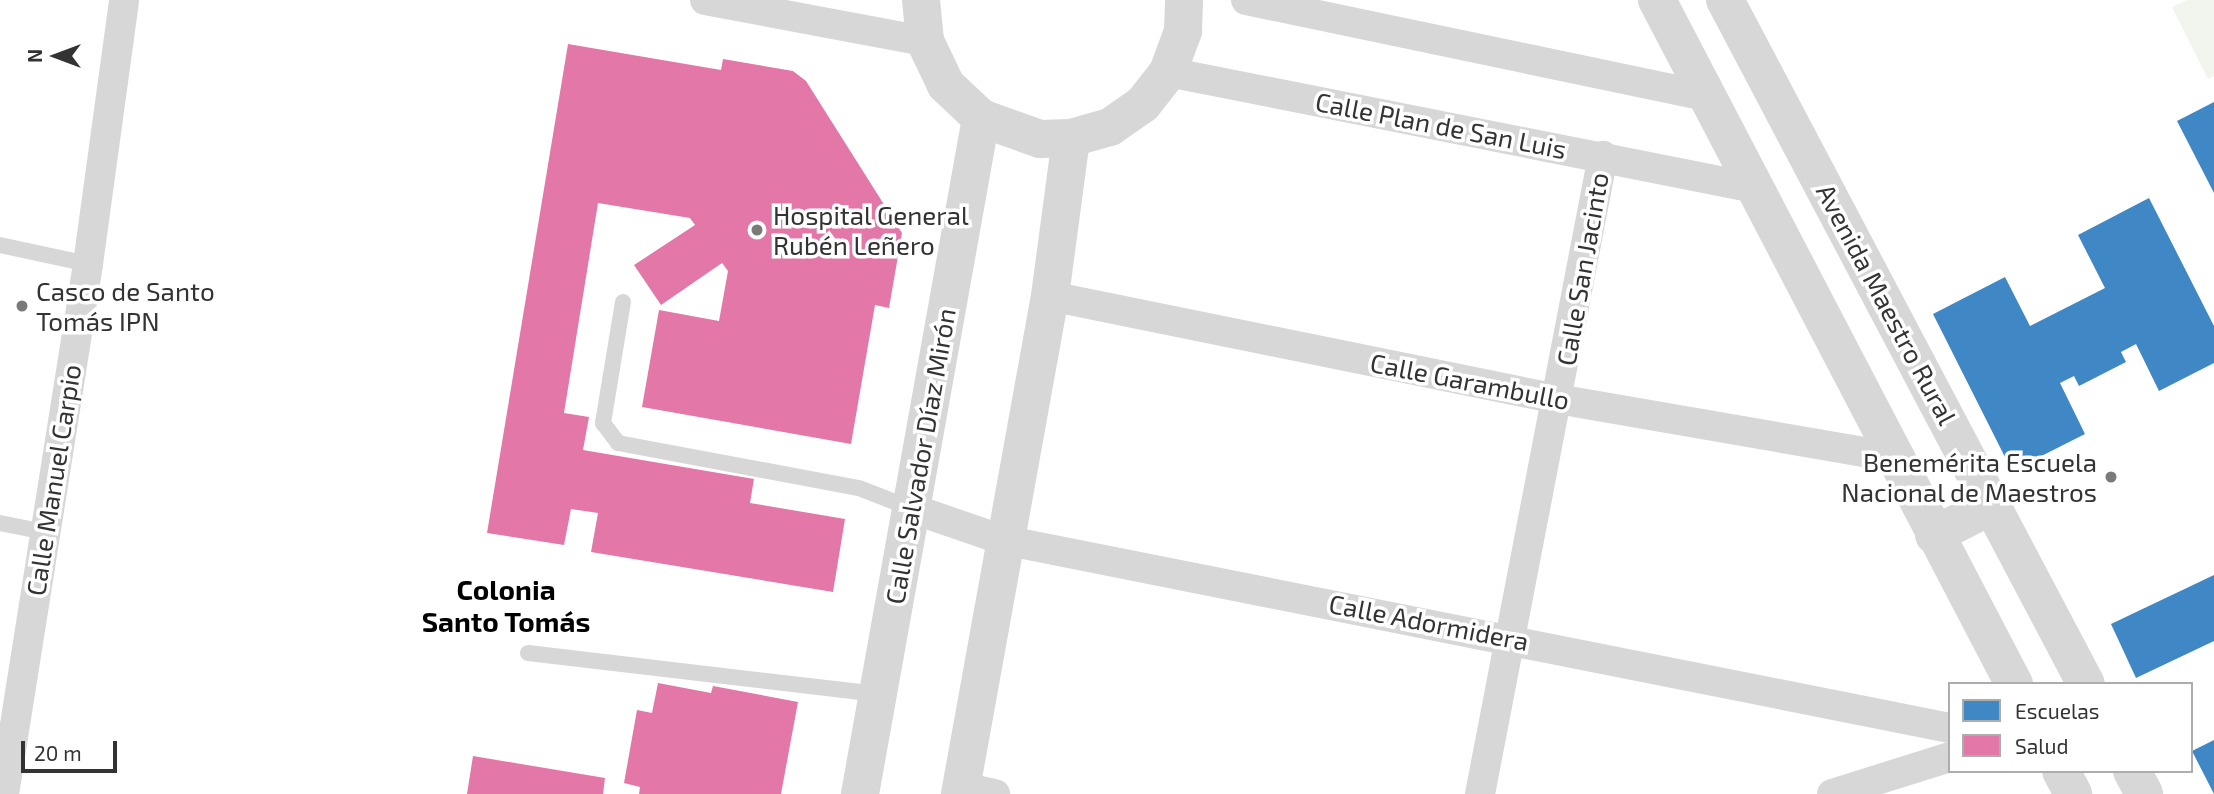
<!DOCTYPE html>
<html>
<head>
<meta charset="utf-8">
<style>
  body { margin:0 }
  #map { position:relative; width:2214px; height:794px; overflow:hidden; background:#fff; font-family:"Exo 2",sans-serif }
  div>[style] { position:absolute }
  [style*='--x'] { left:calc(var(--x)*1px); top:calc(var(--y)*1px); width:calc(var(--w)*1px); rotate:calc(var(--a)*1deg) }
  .green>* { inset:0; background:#f1f5ed }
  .schools>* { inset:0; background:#3f88c5 }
  .health>* { inset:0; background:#e377a8 }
  .service>* { height:16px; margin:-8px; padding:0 8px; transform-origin:8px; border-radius:8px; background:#d7d7d7 }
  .minor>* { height:30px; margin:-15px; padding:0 15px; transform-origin:15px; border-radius:15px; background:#d7d7d7 }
  .tertiary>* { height:38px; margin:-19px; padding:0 19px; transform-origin:19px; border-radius:19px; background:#d7d7d7 }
  .dots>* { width:19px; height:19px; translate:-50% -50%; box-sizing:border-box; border:4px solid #fff; border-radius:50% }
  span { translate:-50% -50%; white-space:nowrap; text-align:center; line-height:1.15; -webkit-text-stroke:7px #fff; paint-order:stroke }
  .street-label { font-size:26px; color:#333 }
  .poi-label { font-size:26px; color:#333 }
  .left { translate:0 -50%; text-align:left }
  .right { translate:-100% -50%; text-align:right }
  .neighbourhood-label { font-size:28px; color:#000; font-weight:700 }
  .legend { position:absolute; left:1948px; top:682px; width:245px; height:91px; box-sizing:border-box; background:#fff; border:2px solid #adadad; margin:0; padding:9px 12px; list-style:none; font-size:21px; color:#333 }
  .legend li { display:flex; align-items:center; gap:14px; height:35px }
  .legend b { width:35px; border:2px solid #adadad }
  .north { position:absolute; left:21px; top:21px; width:70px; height:70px; -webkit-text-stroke:5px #fff; paint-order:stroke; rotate:270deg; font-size:19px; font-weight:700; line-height:28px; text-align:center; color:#333 }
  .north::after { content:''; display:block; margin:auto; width:24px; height:32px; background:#333; clip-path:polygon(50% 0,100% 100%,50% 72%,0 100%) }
  .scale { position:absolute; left:21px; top:741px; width:96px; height:32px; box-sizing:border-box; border:4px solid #333; border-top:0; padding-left:9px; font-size:21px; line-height:24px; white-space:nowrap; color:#333; -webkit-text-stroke:5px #fff; paint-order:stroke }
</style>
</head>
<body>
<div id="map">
  <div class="green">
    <i style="clip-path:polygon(2187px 0,2214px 0,2214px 76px,2208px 79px,2172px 7px)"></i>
  </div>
  <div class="schools">
    <i style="clip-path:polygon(2214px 102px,2214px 193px,2177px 121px)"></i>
    <i style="clip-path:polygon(2149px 198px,2214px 326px,2214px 363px,2159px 391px,2136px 344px,2121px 352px,2126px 362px,2079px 386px,2074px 376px,2060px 383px,2085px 434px,2012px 471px,1933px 314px,2005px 277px,2030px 326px,2105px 288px,2078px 235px)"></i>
    <i style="clip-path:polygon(2214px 575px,2214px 641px,2136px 678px,2111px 624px)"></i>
    <i style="clip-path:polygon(2214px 740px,2214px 794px,2192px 751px)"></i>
  </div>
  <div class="health">
    <i style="clip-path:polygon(568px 44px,721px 70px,723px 59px,793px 71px,806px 81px,902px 233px,889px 308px,875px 305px,851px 444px,642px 407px,659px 310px,719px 321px,728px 271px,722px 263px,661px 305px,634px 265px,695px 225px,690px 218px,598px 203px,564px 413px,589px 417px,583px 450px,754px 479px,750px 503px,845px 519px,833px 592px,591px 552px,598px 513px,571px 509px,564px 545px,487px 533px)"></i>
    <i style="clip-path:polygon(658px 683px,711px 693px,713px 686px,798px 702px,781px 794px,639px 794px,640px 787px,624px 783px,637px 710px,652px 713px)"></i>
    <i style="clip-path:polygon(473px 756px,605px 778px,603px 794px,467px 794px)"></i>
  </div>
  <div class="service">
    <i style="--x:0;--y:245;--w:90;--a:12.2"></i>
    <i style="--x:623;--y:302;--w:123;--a:99.4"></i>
    <i style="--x:603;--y:423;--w:25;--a:53"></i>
    <i style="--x:618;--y:443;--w:245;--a:10.6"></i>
    <i style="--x:859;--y:488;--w:55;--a:21.4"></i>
    <i style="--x:0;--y:523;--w:46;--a:11.3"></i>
    <i style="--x:528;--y:653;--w:352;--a:6.7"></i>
  </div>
  <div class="minor">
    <i style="--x:705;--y:0;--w:224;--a:10.6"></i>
    <i style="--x:1246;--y:0;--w:471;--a:11.8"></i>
    <i style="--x:1168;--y:72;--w:598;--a:11.18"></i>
    <i style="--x:1050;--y:296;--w:517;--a:11.48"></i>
    <i style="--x:1557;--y:399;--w:340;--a:9.8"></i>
    <i style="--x:910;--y:508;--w:98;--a:19"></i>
    <i style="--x:1003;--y:540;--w:965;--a:11.23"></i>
    <i style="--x:962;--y:787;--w:34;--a:12"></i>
    <i style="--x:4;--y:794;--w:537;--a:-80.99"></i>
    <i style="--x:88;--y:264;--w:266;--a:-82.2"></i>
    <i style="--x:1480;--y:794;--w:650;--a:-79.09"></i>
    <i style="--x:1832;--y:794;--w:124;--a:-17.4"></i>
  </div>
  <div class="tertiary">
    <i style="--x:921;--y:0;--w:41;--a:84.4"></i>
    <i style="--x:925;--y:41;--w:49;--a:64.5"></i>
    <i style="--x:946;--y:85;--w:48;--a:43.3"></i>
    <i style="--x:981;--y:118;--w:63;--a:19.6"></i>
    <i style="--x:1040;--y:139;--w:31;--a:-2"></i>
    <i style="--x:1071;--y:138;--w:41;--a:-15.8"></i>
    <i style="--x:1110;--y:127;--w:40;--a:-34.9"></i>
    <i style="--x:1143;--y:104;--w:41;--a:-52"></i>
    <i style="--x:1168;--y:72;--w:44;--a:-69.9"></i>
    <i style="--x:1183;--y:31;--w:31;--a:-88"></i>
    <i style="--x:1657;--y:0;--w:772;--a:62.44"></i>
    <i style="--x:1725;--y:0;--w:773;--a:62.18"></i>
    <i style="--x:1934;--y:535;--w:66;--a:-27"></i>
    <i style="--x:2061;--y:771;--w:26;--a:62"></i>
    <i style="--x:2132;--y:771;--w:26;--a:62"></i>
    <i style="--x:860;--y:794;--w:687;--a:-79.85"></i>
    <i style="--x:960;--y:794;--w:506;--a:-79.76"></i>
    <i style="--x:1050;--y:296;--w:159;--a:-82.4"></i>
  </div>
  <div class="dots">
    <i style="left:757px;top:230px;background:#7a7a7a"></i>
    <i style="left:22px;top:306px;background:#7a7a7a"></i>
    <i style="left:2111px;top:477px;background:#7a7a7a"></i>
  </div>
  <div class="street-label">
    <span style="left:1441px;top:125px;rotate:11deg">Calle Plan de San Luis</span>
    <span style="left:1582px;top:269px;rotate:-80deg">Calle San Jacinto</span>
    <span style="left:1887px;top:304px;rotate:62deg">Avenida Maestro Rural</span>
    <span style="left:1470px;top:381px;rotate:11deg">Calle Garambullo</span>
    <span style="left:920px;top:456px;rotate:-80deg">Calle Salvador Díaz Mirón</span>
    <span style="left:53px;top:480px;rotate:-81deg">Calle Manuel Carpio</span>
    <span style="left:1429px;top:622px;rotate:11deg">Calle Adormidera</span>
  </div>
  <div class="poi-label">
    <span class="left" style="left:773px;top:230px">Hospital General<br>Rubén Leñero</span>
    <span class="left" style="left:36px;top:306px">Casco de Santo<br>Tomás IPN</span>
    <span class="right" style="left:2097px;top:477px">Benemérita Escuela<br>Nacional de Maestros</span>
  </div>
  <div class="neighbourhood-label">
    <span style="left:506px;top:605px">Colonia<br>Santo Tomás</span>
  </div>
  <ul class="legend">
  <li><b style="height:19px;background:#3f88c5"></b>Escuelas</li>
  <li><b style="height:19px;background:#e377a8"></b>Salud</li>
  </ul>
  <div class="north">N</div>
  <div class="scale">20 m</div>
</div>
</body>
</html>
